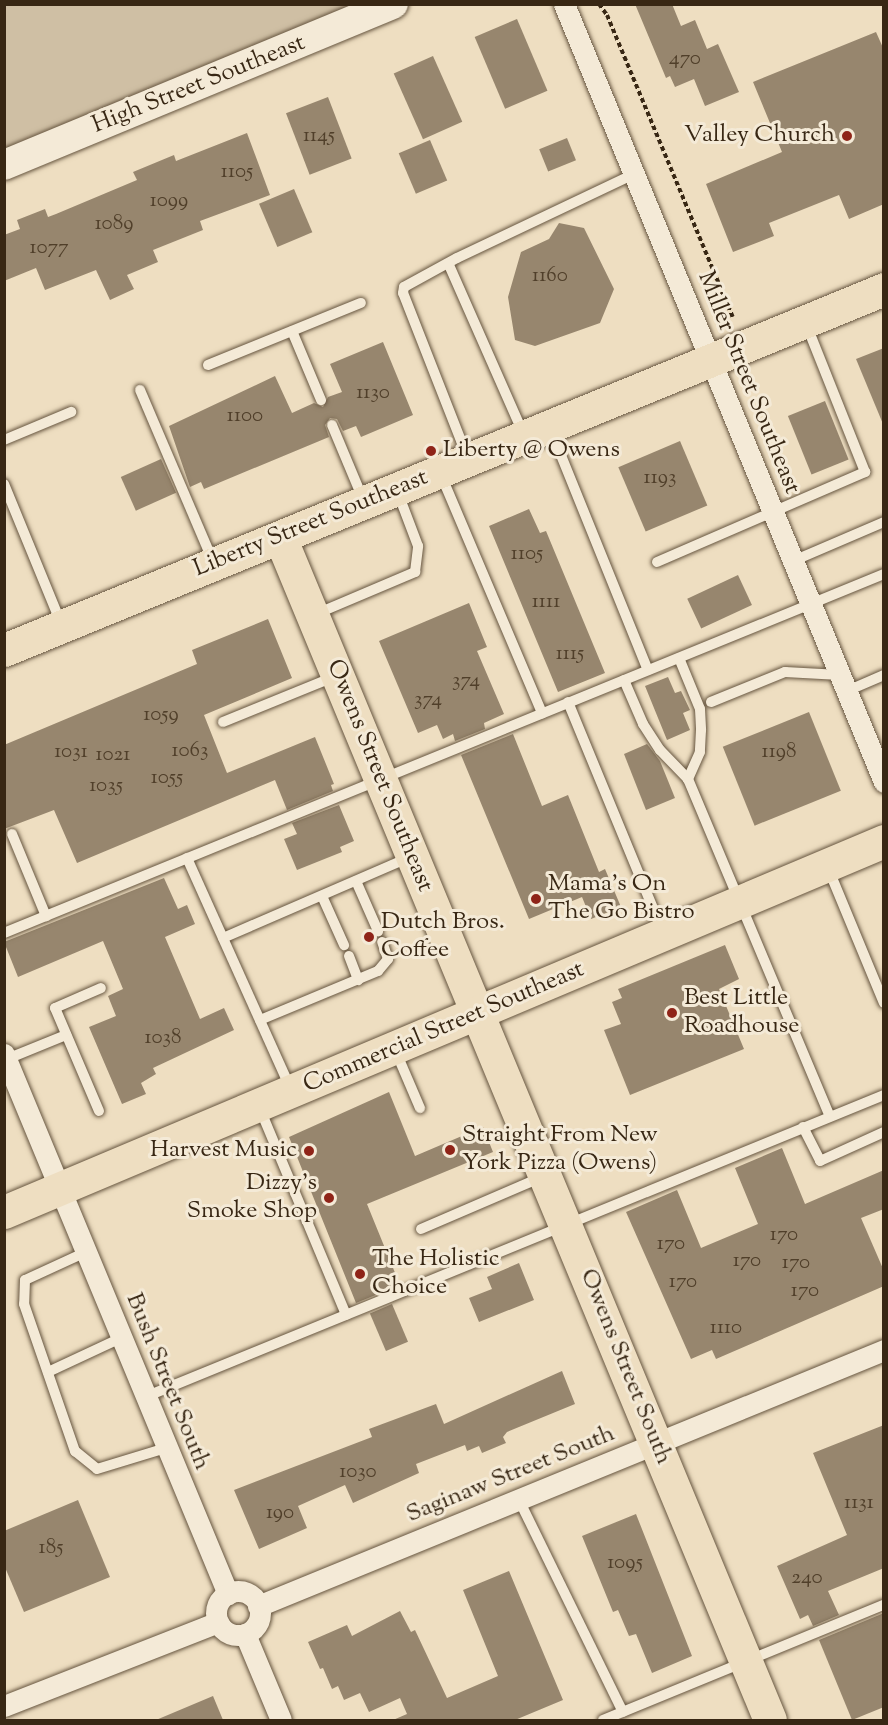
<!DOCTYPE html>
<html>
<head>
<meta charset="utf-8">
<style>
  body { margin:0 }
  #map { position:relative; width:888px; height:1725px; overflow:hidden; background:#eedec1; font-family:"Sorts Mill Goudy",serif }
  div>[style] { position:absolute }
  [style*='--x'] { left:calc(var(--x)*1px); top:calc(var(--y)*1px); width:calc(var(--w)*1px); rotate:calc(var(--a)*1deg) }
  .green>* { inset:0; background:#cfbfa4 }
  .building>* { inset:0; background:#97866e; transform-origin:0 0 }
  .path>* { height:4px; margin-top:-2px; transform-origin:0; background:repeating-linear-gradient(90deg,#382714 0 4.5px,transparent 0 7.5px) }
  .roads { filter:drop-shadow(0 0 2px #66553f) drop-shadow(0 0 2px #66553f) }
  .lane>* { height:10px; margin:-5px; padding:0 5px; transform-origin:5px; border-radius:5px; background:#f4ead7 }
  .street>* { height:21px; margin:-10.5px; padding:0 10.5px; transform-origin:10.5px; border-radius:10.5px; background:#f4ead7 }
  .street>.ring { margin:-10.5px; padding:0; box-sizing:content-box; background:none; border:21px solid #f4ead7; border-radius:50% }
  .secondary>* { height:30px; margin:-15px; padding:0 15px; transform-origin:15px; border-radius:15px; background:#f4ead7 }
  .primary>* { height:33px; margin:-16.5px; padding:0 16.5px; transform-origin:16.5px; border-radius:16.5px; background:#eedec1 }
  .dots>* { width:16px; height:16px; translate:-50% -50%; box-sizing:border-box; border:3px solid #f4ead7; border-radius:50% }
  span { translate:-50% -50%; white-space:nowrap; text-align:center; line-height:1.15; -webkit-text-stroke:6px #f4ead7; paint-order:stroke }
  .number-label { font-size:21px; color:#503f2a }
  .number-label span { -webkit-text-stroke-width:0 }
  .street-label { font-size:24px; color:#382714 }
  .poi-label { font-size:24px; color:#382714 }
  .right { translate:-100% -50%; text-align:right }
  .left { translate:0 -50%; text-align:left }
  .frame { position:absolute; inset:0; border:6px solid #382714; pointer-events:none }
</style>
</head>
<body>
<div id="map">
  <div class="green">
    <i style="clip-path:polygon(5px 5px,355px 5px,5px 149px)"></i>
  </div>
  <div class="building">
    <i style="clip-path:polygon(635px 4px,672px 4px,681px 26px,695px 20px,707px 49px,718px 44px,739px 92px,705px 106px,694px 79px,675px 87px,670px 76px,666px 78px)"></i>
    <i style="left:517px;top:19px;width:78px;height:46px;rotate:67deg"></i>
    <i style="clip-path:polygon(876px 32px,884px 50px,884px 204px,849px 219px,839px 195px,769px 223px,774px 236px,733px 252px,706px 184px,782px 152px,753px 82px)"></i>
    <i style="left:433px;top:56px;width:72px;height:43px;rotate:66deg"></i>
    <i style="left:328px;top:97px;width:66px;height:45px;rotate:69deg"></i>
    <i style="clip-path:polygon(247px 133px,270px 195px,200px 221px,203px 230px,153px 250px,158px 262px,127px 275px,134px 289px,110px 300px,96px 270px,45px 290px,36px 268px,4px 281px,4px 235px,20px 229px,17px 220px,45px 209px,48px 217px,56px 214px,137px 180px,133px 172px,174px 155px,176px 161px)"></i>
    <i style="left:567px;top:138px;width:24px;height:30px;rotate:68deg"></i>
    <i style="left:430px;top:140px;width:44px;height:34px;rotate:67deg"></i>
    <i style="left:294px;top:189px;width:47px;height:38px;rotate:67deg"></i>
    <i style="clip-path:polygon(559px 223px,584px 228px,614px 289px,600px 323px,535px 346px,515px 340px,508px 297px,521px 252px,549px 239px)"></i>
    <i style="clip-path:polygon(383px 342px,413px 415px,361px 437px,356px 426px,343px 431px,337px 419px,330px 418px,325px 425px,329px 437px,204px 489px,201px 482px,190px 487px,169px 426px,275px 376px,292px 413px,314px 403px,323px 407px,328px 397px,342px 392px,330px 364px)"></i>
    <i style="clip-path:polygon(884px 348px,884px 423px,883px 424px,856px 359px)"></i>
    <i style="left:825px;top:401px;width:63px;height:40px;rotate:68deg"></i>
    <i style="left:680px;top:441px;width:70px;height:67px;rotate:67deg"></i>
    <i style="left:161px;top:459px;width:37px;height:44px;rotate:66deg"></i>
    <i style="clip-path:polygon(529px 509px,540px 533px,546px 531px,605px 673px,558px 692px,489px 526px)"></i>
    <i style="left:738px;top:575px;width:33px;height:56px;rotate:65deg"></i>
    <i style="clip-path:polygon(469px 603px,487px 647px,477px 651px,504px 714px,484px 723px,485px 729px,455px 741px,453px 734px,443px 739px,437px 725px,418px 733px,379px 641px)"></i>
    <i style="clip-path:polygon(268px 619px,292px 678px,204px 715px,227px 773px,315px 737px,334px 784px,331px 785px,333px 791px,287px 810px,275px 780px,77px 863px,54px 810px,4px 829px,4px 745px,197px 664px,192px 650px)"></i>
    <i style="clip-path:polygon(668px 677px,675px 693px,681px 691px,690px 710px,683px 713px,690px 730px,667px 740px,645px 686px)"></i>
    <i style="left:809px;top:712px;width:85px;height:93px;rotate:68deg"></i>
    <i style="clip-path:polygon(513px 734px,542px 806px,568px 795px,599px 872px,605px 869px,621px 907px,591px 919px,582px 897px,529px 919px,461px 755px)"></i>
    <i style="clip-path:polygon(647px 744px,660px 761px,675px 798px,646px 810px,624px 754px)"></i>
    <i style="clip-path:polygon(339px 805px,354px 841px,340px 847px,342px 852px,297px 870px,284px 839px,297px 834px,292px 823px)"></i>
    <i style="clip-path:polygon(164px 878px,178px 909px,187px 905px,195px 924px,165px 937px,200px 1019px,224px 1008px,234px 1030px,153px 1068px,156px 1074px,141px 1083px,146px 1094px,122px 1104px,89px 1027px,116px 1016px,108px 996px,123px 989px,103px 941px,18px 977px,4px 942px)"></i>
    <i style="clip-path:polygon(725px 945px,739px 979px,719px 989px,744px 1049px,630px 1095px,604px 1030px,621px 1024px,612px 1002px,622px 998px,618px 989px)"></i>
    <i style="clip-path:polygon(389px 1092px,415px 1156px,483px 1127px,493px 1152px,367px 1204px,400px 1285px,356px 1303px,289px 1137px)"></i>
    <i style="clip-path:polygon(782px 1148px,805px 1204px,884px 1170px,884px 1209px,861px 1218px,884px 1271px,884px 1286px,716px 1359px,712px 1350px,691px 1359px,626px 1212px,677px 1190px,701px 1248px,758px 1224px,735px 1168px)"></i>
    <i style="clip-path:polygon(519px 1263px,534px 1300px,479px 1322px,469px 1298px,492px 1289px,487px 1277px)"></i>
    <i style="left:392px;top:1304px;width:41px;height:24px;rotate:67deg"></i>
    <i style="clip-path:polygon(562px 1371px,575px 1404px,507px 1432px,503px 1437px,506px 1443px,482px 1453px,479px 1446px,467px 1451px,465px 1445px,416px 1464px,419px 1473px,353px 1503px,345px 1485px,298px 1506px,307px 1528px,259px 1549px,234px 1490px,372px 1437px,369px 1429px,436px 1404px,444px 1424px)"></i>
    <i style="clip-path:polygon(884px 1425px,884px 1568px,828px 1591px,839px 1615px,813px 1626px,808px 1615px,800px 1619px,777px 1566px,847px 1535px,813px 1453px)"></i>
    <i style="clip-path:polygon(78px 1500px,110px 1577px,24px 1612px,4px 1565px,4px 1531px)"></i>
    <i style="clip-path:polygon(636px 1514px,692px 1656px,652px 1673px,636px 1634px,629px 1636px,618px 1610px,613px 1612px,582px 1536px)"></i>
    <i style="clip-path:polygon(509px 1571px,563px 1700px,515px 1720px,393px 1720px,407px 1714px,400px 1698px,369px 1712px,360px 1693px,344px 1700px,338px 1686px,332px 1689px,323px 1668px,320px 1669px,308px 1642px,347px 1625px,352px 1636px,400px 1611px,411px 1632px,415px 1630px,447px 1698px,498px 1676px,463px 1590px)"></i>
    <i style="clip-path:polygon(884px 1613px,884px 1707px,852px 1720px,819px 1640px)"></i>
    <i style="clip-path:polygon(213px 1696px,223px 1720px,156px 1720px)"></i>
  </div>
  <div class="path">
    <i style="--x:599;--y:4;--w:14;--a:54"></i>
    <i style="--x:607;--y:15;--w:327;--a:67.4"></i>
  </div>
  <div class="roads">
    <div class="lane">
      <i style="--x:449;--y:265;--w:186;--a:66.2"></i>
      <i style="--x:292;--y:331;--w:75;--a:67.2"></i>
      <i style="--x:208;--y:365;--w:165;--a:-22.1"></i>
      <i style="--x:140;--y:390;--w:186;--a:66.9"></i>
      <i style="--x:332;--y:425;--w:80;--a:67.3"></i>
      <i style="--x:550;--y:428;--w:261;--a:68"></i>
      <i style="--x:4;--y:440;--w:73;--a:-22.7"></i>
      <i style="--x:467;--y:456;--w:175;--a:-111.4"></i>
      <i style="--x:403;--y:293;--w:6;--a:-81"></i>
      <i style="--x:404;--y:287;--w:60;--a:-28.7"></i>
      <i style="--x:457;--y:258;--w:196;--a:-25.4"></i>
      <i style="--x:441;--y:475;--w:259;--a:67"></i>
      <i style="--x:4;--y:484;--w:150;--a:67.7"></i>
      <i style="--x:793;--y:561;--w:99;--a:-23.2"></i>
      <i style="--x:657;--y:562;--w:227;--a:-23.4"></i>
      <i style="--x:865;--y:472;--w:159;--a:-111.7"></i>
      <i style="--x:316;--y:614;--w:108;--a:-23"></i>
      <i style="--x:415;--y:572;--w:26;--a:-83"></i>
      <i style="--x:418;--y:546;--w:57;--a:-110.7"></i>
      <i style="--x:679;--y:658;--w:55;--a:67.6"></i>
      <i style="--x:700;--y:709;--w:21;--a:87"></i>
      <i style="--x:701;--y:730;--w:22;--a:93"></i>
      <i style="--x:700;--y:752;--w:30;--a:114"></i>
      <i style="--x:624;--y:680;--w:48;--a:66.6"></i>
      <i style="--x:643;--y:724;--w:31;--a:57"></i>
      <i style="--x:660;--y:750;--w:40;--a:46"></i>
      <i style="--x:688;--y:779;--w:366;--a:67.2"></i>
      <i style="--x:847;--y:691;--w:40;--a:-23.4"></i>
      <i style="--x:568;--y:702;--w:249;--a:67.6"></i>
      <i style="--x:711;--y:702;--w:80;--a:-22.1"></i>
      <i style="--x:785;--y:672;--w:55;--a:3.1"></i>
      <i style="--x:223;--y:722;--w:120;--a:-22.1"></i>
      <i style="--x:12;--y:834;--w:89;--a:67.5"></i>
      <i style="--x:187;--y:858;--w:253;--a:65.8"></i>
      <i style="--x:828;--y:868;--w:146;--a:67.5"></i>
      <i style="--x:356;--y:881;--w:55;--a:66.3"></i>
      <i style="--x:322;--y:896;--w:54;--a:65.8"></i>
      <i style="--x:4;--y:933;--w:950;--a:-22.19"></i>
      <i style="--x:223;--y:938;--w:204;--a:-23.4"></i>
      <i style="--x:349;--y:956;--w:26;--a:69"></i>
      <i style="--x:260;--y:1020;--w:128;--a:-22.6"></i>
      <i style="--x:378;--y:971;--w:16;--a:-50"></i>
      <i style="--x:388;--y:959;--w:18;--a:-109"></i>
      <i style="--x:396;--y:1052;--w:61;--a:66.8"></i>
      <i style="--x:7;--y:1059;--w:64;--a:-22.1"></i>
      <i style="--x:260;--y:1109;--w:223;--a:67.3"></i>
      <i style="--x:99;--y:1111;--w:112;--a:-113.1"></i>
      <i style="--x:55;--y:1008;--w:50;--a:-23.5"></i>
      <i style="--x:803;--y:1127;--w:38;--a:63"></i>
      <i style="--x:820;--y:1161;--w:70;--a:-24.4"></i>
      <i style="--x:421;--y:1229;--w:132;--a:-23.3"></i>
      <i style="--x:86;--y:1252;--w:67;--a:155.3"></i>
      <i style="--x:25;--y:1280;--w:24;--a:92"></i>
      <i style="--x:24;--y:1304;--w:156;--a:70.9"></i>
      <i style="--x:75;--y:1451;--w:28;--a:39"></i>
      <i style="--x:97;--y:1469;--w:72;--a:-16.9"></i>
      <i style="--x:48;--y:1372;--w:81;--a:-25"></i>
      <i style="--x:145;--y:1397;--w:798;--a:-22.23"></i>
      <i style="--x:519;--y:1500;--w:236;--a:63.9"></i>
      <i style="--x:603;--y:1720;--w:304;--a:-22.3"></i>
    </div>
    <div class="street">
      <i style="--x:564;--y:4;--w:841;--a:67.64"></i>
      <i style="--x:4;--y:1054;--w:585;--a:67.47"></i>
      <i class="ring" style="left:216px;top:1591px;width:23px;height:23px"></i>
      <i style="--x:258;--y:1606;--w:676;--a:-22.24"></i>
      <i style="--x:245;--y:1634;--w:93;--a:67.3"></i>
      <i style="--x:4;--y:1706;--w:230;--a:-21.4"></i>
    </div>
    <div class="secondary">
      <i style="--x:4;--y:165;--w:421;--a:-22.5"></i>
    </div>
    <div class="primary">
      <i style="--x:280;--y:537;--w:1280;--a:67.5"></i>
      <i style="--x:4;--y:650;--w:951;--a:-22.3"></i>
      <i style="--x:4;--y:1212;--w:955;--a:-22.86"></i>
    </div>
  </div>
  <div class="dots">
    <i style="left:847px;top:136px;background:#8f2418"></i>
    <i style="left:431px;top:451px;background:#8f2418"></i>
    <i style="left:536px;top:899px;background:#8f2418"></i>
    <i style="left:369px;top:937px;background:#8f2418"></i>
    <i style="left:672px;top:1013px;background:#8f2418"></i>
    <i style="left:450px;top:1150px;background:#8f2418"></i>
    <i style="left:309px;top:1151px;background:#8f2418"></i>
    <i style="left:329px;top:1198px;background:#8f2418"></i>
    <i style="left:360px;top:1274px;background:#8f2418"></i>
  </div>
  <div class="number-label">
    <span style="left:685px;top:59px">470</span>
    <span style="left:319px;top:136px">1145</span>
    <span style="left:237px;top:172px">1105</span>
    <span style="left:169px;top:201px">1099</span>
    <span style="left:114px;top:224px">1089</span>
    <span style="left:49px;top:248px">1077</span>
    <span style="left:550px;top:276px">1160</span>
    <span style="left:373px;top:393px">1130</span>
    <span style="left:245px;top:416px">1100</span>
    <span style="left:660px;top:478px">1193</span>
    <span style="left:527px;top:554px">1105</span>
    <span style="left:546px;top:602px">1111</span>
    <span style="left:570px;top:654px">1115</span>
    <span style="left:466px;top:681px">374</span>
    <span style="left:428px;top:700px">374</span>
    <span style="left:161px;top:715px">1059</span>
    <span style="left:190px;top:751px">1063</span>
    <span style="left:71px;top:752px">1031</span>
    <span style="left:779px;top:752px">1198</span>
    <span style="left:113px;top:755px">1021</span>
    <span style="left:167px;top:778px">1055</span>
    <span style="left:106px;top:786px">1035</span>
    <span style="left:163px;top:1038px">1038</span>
    <span style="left:784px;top:1235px">170</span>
    <span style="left:671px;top:1244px">170</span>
    <span style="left:747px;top:1261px">170</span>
    <span style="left:796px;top:1263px">170</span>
    <span style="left:683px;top:1282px">170</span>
    <span style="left:805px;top:1291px">170</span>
    <span style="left:726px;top:1328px">1110</span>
    <span style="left:358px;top:1472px">1030</span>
    <span style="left:859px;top:1503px">1131</span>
    <span style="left:280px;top:1513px">190</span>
    <span style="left:51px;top:1548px">185</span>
    <span style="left:625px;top:1563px">1095</span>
    <span style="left:807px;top:1578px">240</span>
  </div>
  <div class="street-label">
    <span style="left:199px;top:85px;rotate:-22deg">High Street Southeast</span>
    <span style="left:748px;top:383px;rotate:68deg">Miller Street Southeast</span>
    <span style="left:311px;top:524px;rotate:-22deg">Liberty Street Southeast</span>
    <span style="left:379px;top:776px;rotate:68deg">Owens Street Southeast</span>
    <span style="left:444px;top:1028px;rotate:-23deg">Commercial Street Southeast</span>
    <span style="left:625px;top:1367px;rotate:68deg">Owens Street South</span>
    <span style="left:167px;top:1382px;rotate:68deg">Bush Street South</span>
    <span style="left:511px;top:1475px;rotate:-22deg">Saginaw Street South</span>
  </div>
  <div class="poi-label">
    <span class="right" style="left:835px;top:136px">Valley Church</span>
    <span class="left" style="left:443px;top:451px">Liberty @ Owens</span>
    <span class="left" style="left:548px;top:899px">Mama's On<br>The Go Bistro</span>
    <span class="left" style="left:381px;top:937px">Dutch Bros.<br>Coffee</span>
    <span class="left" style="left:684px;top:1013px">Best Little<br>Roadhouse</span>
    <span class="left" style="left:462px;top:1150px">Straight From New<br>York Pizza (Owens)</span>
    <span class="right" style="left:297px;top:1151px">Harvest Music</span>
    <span class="right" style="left:317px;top:1198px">Dizzy's<br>Smoke Shop</span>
    <span class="left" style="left:372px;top:1274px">The Holistic<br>Choice</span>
  </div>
  <div class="frame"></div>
</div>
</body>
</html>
